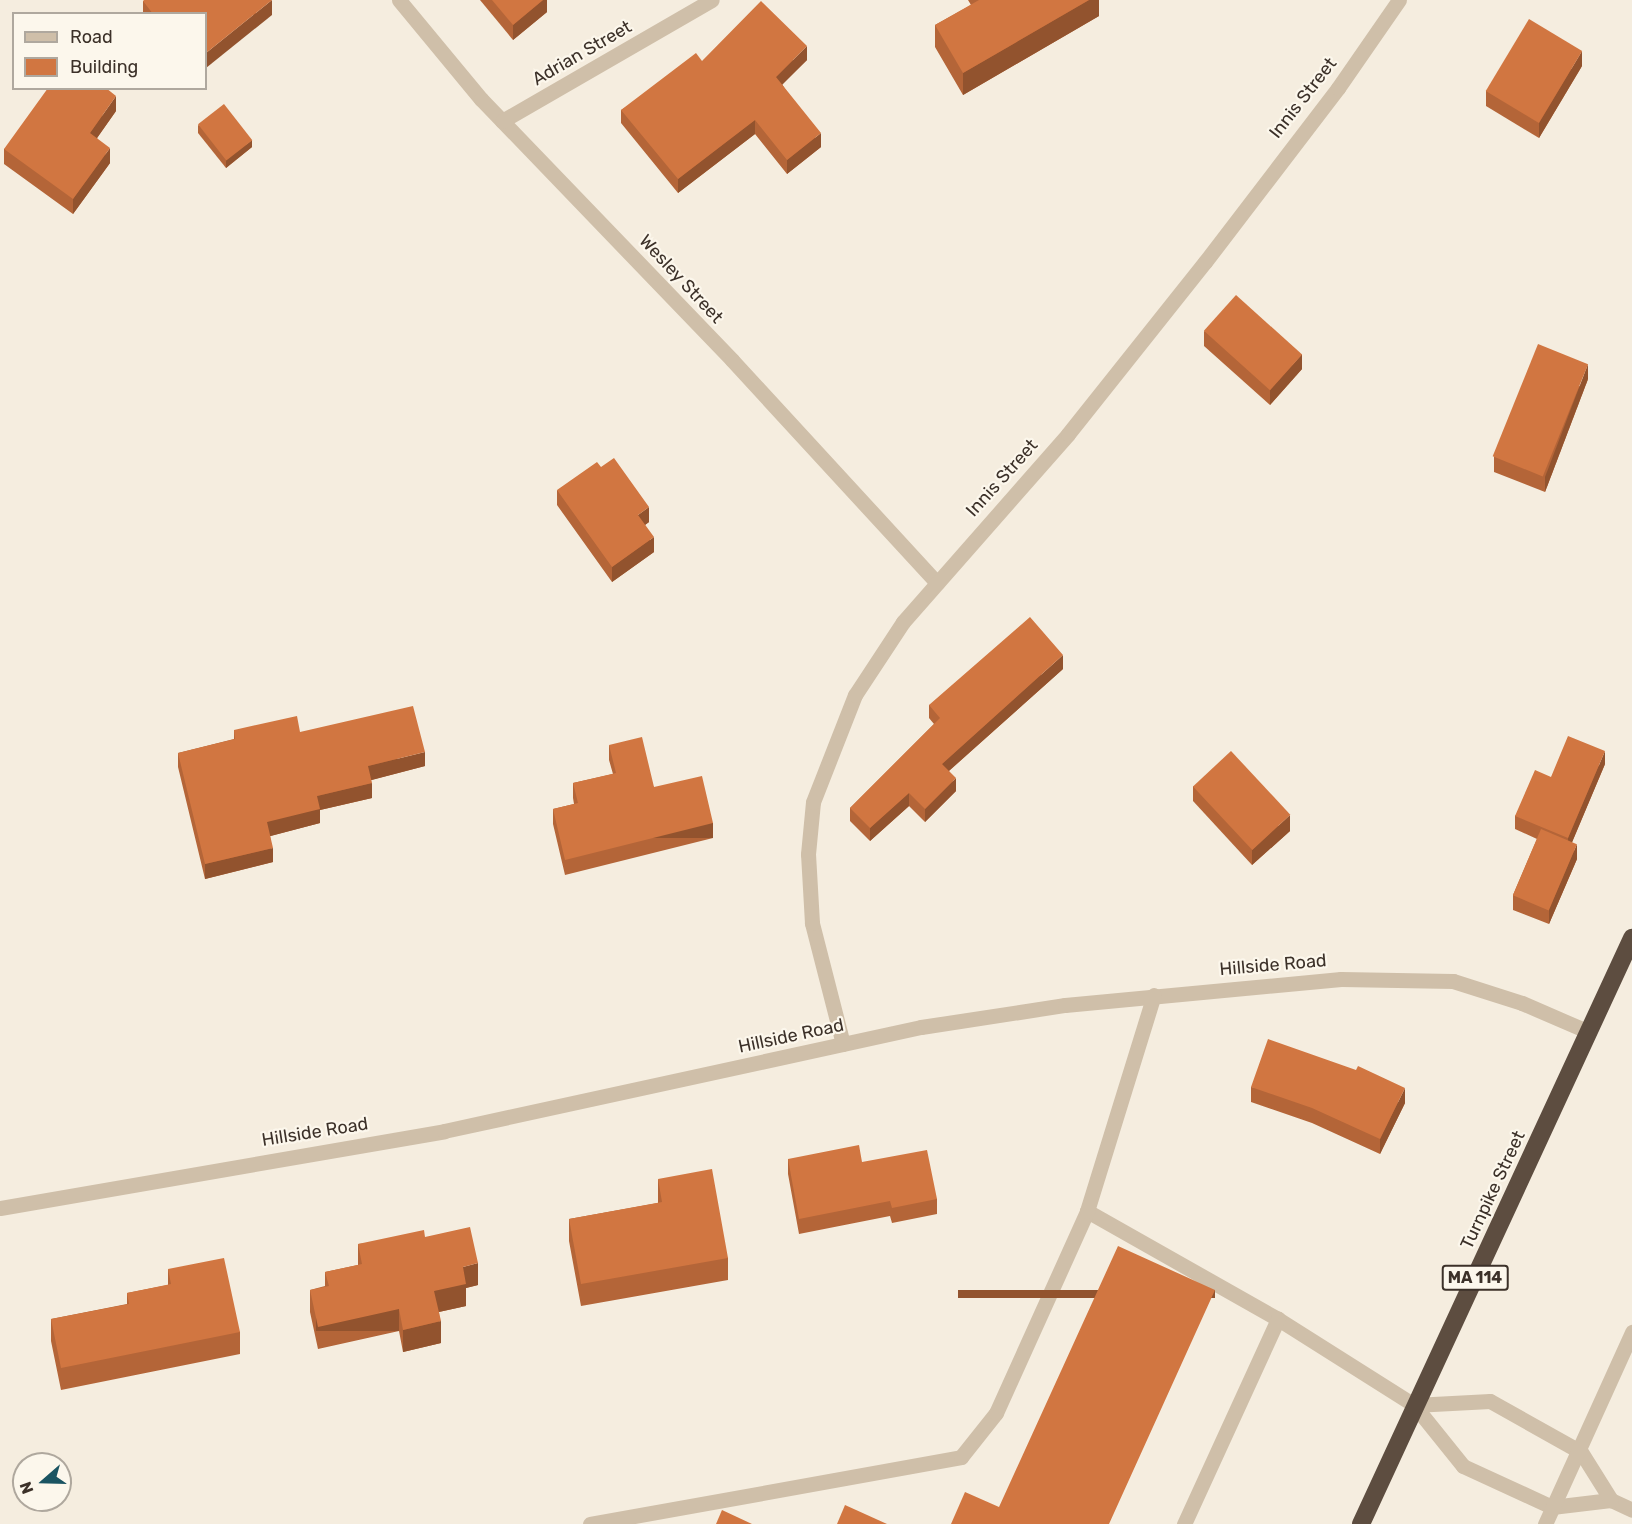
<!DOCTYPE html>
<html>
<head>
<meta charset="utf-8">
<style>
  body { margin:0 }
  #map { position:relative; width:1632px; height:1524px; overflow:hidden; background:#f5eddf; font-family:Rubik,sans-serif }
  div>[style] { position:absolute }
  [style*='--x'] { left:calc(var(--x)*1px); top:calc(var(--y)*1px); width:calc(var(--w)*1px); rotate:calc(var(--a)*1deg) }
  .minor>* { height:15px; margin:-7.5px; padding:0 7.5px; transform-origin:7.5px; border-radius:7.5px; background:#cfbfa9 }
  .highway>* { height:18px; margin:-9px; padding:0 9px; transform-origin:9px; border-radius:9px; background:#5d4d40 }
  .wall>* { inset:0; background:#b46538 }
  .shaded-wall>* { inset:0; background:#92532e; transform-origin:0 0 }
  .building>* { inset:0; background:#d17641; transform-origin:0 0 }
  span { translate:-50% -50%; white-space:nowrap; text-align:center; line-height:1.15; -webkit-text-stroke:4.5px #fcf7ec; paint-order:stroke }
  .shield-label span { padding:2px 4px; background:#fcf7ec; border:2px solid; border-radius:4px; -webkit-text-stroke-width:0 }
  .shield-label { font-size:16px; color:#3c3129; font-weight:700 }
  .street-label { font-size:18px; color:#3c3129 }
  .legend { position:absolute; left:12px; top:12px; width:195px; height:78px; box-sizing:border-box; background:#fcf7ec; border:2px solid #afa89e; margin:0; padding:8px 10px; list-style:none; font-size:18px; color:#3c3129 }
  .legend li { display:flex; align-items:center; gap:12px; height:30px }
  .legend b { width:30px; border:2px solid #afa89e }
  .north { position:absolute; left:12px; top:1452px; width:60px; height:60px; box-sizing:border-box; background:#fcf7ec; border:2px solid #afa89e; border-radius:50%; rotate:250deg; font-size:16px; font-weight:700; line-height:24px; text-align:center; color:#3c3129 }
  .north::after { content:''; display:block; margin:auto; width:21px; height:27px; background:#1a5462; clip-path:polygon(50% 0,100% 100%,50% 72%,0 100%) }
</style>
</head>
<body>
<div id="map">
  <div class="minor">
    <i style="--x:399;--y:0;--w:129;--a:50.4"></i>
    <i style="--x:481;--y:99;--w:362;--a:46.1"></i>
    <i style="--x:732;--y:360;--w:303;--a:47.4"></i>
    <i style="--x:502;--y:121;--w:242;--a:-30"></i>
    <i style="--x:843;--y:1044;--w:125;--a:-104.4"></i>
    <i style="--x:812;--y:923;--w:69;--a:-93.3"></i>
    <i style="--x:808;--y:854;--w:52;--a:-84.5"></i>
    <i style="--x:813;--y:802;--w:115;--a:-68.6"></i>
    <i style="--x:855;--y:695;--w:87;--a:-56.7"></i>
    <i style="--x:903;--y:622;--w:250;--a:-48.7"></i>
    <i style="--x:1068;--y:434;--w:220;--a:-51.5"></i>
    <i style="--x:1205;--y:262;--w:219;--a:-52.6"></i>
    <i style="--x:1338;--y:88;--w:107;--a:-55.3"></i>
    <i style="--x:0;--y:1208;--w:451;--a:-9.8"></i>
    <i style="--x:444;--y:1131;--w:488;--a:-12.3"></i>
    <i style="--x:921;--y:1027;--w:146;--a:-8.7"></i>
    <i style="--x:1065;--y:1005;--w:277;--a:-5.4"></i>
    <i style="--x:1341;--y:979;--w:112;--a:1"></i>
    <i style="--x:1453;--y:981;--w:72;--a:17.7"></i>
    <i style="--x:1522;--y:1003;--w:73;--a:23.4"></i>
    <i style="--x:1087;--y:1211;--w:219;--a:29.5"></i>
    <i style="--x:1278;--y:1319;--w:161;--a:32.3"></i>
    <i style="--x:1414;--y:1405;--w:78;--a:51.2"></i>
    <i style="--x:1463;--y:1466;--w:98;--a:24.7"></i>
    <i style="--x:1552;--y:1507;--w:59;--a:-6.8"></i>
    <i style="--x:1611;--y:1500;--w:23;--a:25"></i>
    <i style="--x:1414;--y:1405;--w:76;--a:-3"></i>
    <i style="--x:1490;--y:1401;--w:104;--a:29.3"></i>
    <i style="--x:1581;--y:1452;--w:57;--a:58"></i>
    <i style="--x:590;--y:1524;--w:377;--a:-10.2"></i>
    <i style="--x:961;--y:1457;--w:56;--a:-51.5"></i>
    <i style="--x:996;--y:1413;--w:222;--a:-65.7"></i>
    <i style="--x:1087;--y:1211;--w:226;--a:-72.8"></i>
    <i style="--x:1184;--y:1524;--w:226;--a:-65.4"></i>
    <i style="--x:1545;--y:1524;--w:211;--a:-65.6"></i>
  </div>
  <div class="highway">
    <i style="--x:1361;--y:1524;--w:646;--a:-65.18"></i>
  </div>
  <div class="wall">
    <i style="clip-path:polygon(480px 0,547px 0,547px 12px,513px 40px)"></i>
    <i style="clip-path:polygon(968px 0,1099px 0,1099px 16px,963px 95px,935px 47px,935px 25px,971px 5px)"></i>
    <i style="clip-path:polygon(143px 1px,272px 15px,206px 14px,143px 14px)"></i>
    <i style="clip-path:polygon(807px 60px,782px 84px,821px 147px,787px 174px,755px 134px,678px 193px,621px 123px,621px 110px,702px 61px)"></i>
    <i style="clip-path:polygon(1582px 66px,1539px 138px,1486px 106px,1486px 91px)"></i>
    <i style="clip-path:polygon(116px 111px,97px 138px,110px 163px,73px 214px,4px 164px,4px 149px)"></i>
    <i style="clip-path:polygon(198px 125px,252px 147px,226px 168px,198px 133px)"></i>
    <i style="clip-path:polygon(1204px 331px,1302px 369px,1270px 405px,1204px 346px)"></i>
    <i style="clip-path:polygon(1588px 379px,1545px 492px,1494px 472px,1494px 457px)"></i>
    <i style="clip-path:polygon(557px 490px,649px 522px,645px 525px,654px 552px,612px 582px,557px 505px)"></i>
    <i style="clip-path:polygon(1063px 669px,949px 771px,956px 791px,925px 822px,909px 806px,870px 841px,850px 821px,850px 808px,934px 724px,929px 718px,929px 705px)"></i>
    <i style="clip-path:polygon(234px 730px,300px 732px,425px 766px,371px 780px,372px 798px,320px 810px,320px 823px,270px 836px,273px 862px,205px 879px,178px 767px,178px 753px,234px 739px)"></i>
    <i style="clip-path:polygon(609px 745px,654px 787px,713px 838px,565px 875px,553px 824px,553px 809px,574px 804px,573px 798px,573px 783px,613px 774px,609px 760px)"></i>
    <i style="clip-path:polygon(1605px 764px,1572px 842px,1577px 859px,1549px 924px,1513px 910px,1513px 895px,1537px 839px,1515px 829px,1515px 816px,1551px 777px)"></i>
    <i style="clip-path:polygon(1193px 786px,1290px 831px,1252px 865px,1193px 801px)"></i>
    <i style="clip-path:polygon(1251px 1087px,1405px 1103px,1380px 1154px,1312px 1123px,1251px 1102px)"></i>
    <i style="clip-path:polygon(788px 1159px,862px 1162px,937px 1199px,937px 1214px,892px 1223px,890px 1216px,799px 1234px,788px 1174px)"></i>
    <i style="clip-path:polygon(658px 1179px,728px 1258px,728px 1280px,581px 1306px,569px 1241px,569px 1219px,658px 1203px)"></i>
    <i style="clip-path:polygon(425px 1237px,478px 1285px,466px 1288px,466px 1306px,439px 1312px,441px 1343px,403px 1352px,399px 1331px,318px 1349px,310px 1312px,310px 1290px,325px 1286px,325px 1272px,358px 1265px,358px 1244px)"></i>
    <i style="clip-path:polygon(168px 1269px,240px 1332px,240px 1354px,61px 1390px,51px 1341px,51px 1319px,127px 1304px,127px 1293px,168px 1285px)"></i>
  </div>
  <div class="shaded-wall">
    <i style="clip-path:polygon(272px 0,272px 15px,206px 68px,206px 53px)"></i>
    <i style="clip-path:polygon(543px 0,547px 0,547px 12px,513px 40px,513px 25px)"></i>
    <i style="clip-path:polygon(1089px 0,1099px 0,1099px 16px,963px 95px,963px 73px)"></i>
    <i style="clip-path:polygon(807px 46px,807px 60px,776px 91px,776px 77px)"></i>
    <i style="clip-path:polygon(1582px 51px,1582px 66px,1539px 138px,1539px 123px)"></i>
    <i style="clip-path:polygon(116px 96px,116px 111px,90px 148px,90px 133px)"></i>
    <i style="clip-path:polygon(755px 120px,755px 134px,678px 193px,678px 179px)"></i>
    <i style="clip-path:polygon(821px 133px,821px 147px,787px 174px,787px 160px)"></i>
    <i style="clip-path:polygon(252px 140px,252px 147px,226px 168px,226px 160px)"></i>
    <i style="clip-path:polygon(110px 148px,110px 163px,73px 214px,73px 199px)"></i>
    <i style="clip-path:polygon(1302px 354px,1302px 369px,1270px 405px,1270px 390px)"></i>
    <i style="clip-path:polygon(1588px 364px,1588px 379px,1545px 492px,1545px 477px)"></i>
    <i style="clip-path:polygon(649px 507px,649px 522px,638px 530px,638px 515px)"></i>
    <i style="clip-path:polygon(654px 537px,654px 552px,612px 582px,612px 567px)"></i>
    <i style="clip-path:polygon(1063px 655px,1063px 669px,942px 777px,942px 764px)"></i>
    <i style="clip-path:polygon(1605px 751px,1605px 764px,1568px 852px,1568px 838px)"></i>
    <i style="clip-path:polygon(425px 752px,425px 766px,368px 781px,368px 766px)"></i>
    <i style="clip-path:polygon(956px 778px,956px 791px,925px 822px,925px 809px)"></i>
    <i style="clip-path:polygon(372px 783px,372px 798px,320px 810px,320px 823px,267px 837px,267px 822px,317px 796px)"></i>
    <i style="clip-path:polygon(909px 793px,909px 806px,870px 841px,870px 828px)"></i>
    <i style="clip-path:polygon(1290px 815px,1290px 831px,1252px 865px,1252px 850px)"></i>
    <i style="left:713px;top:823px;width:15px;height:153px;rotate:90deg"></i>
    <i style="clip-path:polygon(1577px 844px,1577px 859px,1549px 924px,1549px 909px)"></i>
    <i style="clip-path:polygon(273px 848px,273px 862px,205px 879px,205px 864px)"></i>
    <i style="clip-path:polygon(1405px 1088px,1405px 1103px,1380px 1154px,1380px 1139px)"></i>
    <i style="clip-path:polygon(478px 1263px,478px 1285px,466px 1288px,466px 1306px,434px 1313px,434px 1291px,463px 1267px)"></i>
    <i style="left:1215px;top:1290px;width:8px;height:257px;rotate:90deg"></i>
    <i style="left:399px;top:1309px;width:22px;height:83px;rotate:90deg"></i>
    <i style="clip-path:polygon(441px 1321px,441px 1343px,403px 1352px,403px 1330px)"></i>
  </div>
  <div class="building">
    <i style="clip-path:polygon(144px 0,272px 0,206px 53px,206px 14px,153px 14px,143px 1px)"></i>
    <i style="clip-path:polygon(492px 0,543px 0,513px 25px)"></i>
    <i style="clip-path:polygon(979px 0,1089px 0,963px 73px,935px 25px)"></i>
    <i style="clip-path:polygon(761px 1px,807px 46px,776px 77px,821px 133px,787px 160px,755px 120px,678px 179px,621px 110px,696px 53px,702px 61px)"></i>
    <i style="left:1529px;top:19px;width:62px;height:84px;rotate:31deg"></i>
    <i style="clip-path:polygon(48px 88px,106px 88px,116px 96px,90px 133px,110px 148px,73px 199px,4px 149px)"></i>
    <i style="left:224px;top:104px;width:46px;height:33px;rotate:52deg"></i>
    <i style="left:1236px;top:295px;width:89px;height:48px;rotate:42deg"></i>
    <i style="left:1538px;top:344px;width:54px;height:121px;rotate:22deg"></i>
    <i style="clip-path:polygon(614px 458px,649px 507px,638px 515px,654px 537px,612px 567px,557px 490px,597px 462px,601px 467px)"></i>
    <i style="clip-path:polygon(1030px 617px,1063px 655px,942px 764px,956px 778px,925px 809px,909px 793px,870px 828px,850px 808px,940px 718px,929px 705px)"></i>
    <i style="clip-path:polygon(413px 706px,425px 752px,368px 766px,372px 783px,317px 796px,320px 809px,267px 822px,273px 848px,205px 864px,178px 753px,235px 739px,234px 730px,297px 716px,300px 732px)"></i>
    <i style="clip-path:polygon(1568px 736px,1605px 751px,1568px 838px,1515px 816px,1535px 770px,1551px 777px)"></i>
    <i style="clip-path:polygon(642px 737px,654px 787px,702px 776px,713px 823px,565px 860px,553px 809px,578px 803px,573px 783px,616px 773px,609px 745px)"></i>
    <i style="left:1231px;top:751px;width:87px;height:52px;rotate:47deg"></i>
    <i style="left:1541px;top:829px;width:39px;height:72px;rotate:23deg"></i>
    <i style="clip-path:polygon(1268px 1039px,1356px 1070px,1358px 1066px,1405px 1088px,1380px 1139px,1312px 1108px,1251px 1087px)"></i>
    <i style="clip-path:polygon(859px 1145px,862px 1162px,927px 1150px,937px 1199px,892px 1208px,890px 1201px,799px 1219px,788px 1159px)"></i>
    <i style="clip-path:polygon(712px 1169px,728px 1258px,581px 1284px,569px 1219px,662px 1202px,658px 1179px)"></i>
    <i style="clip-path:polygon(470px 1227px,478px 1263px,463px 1267px,466px 1284px,434px 1291px,441px 1321px,403px 1330px,399px 1309px,318px 1327px,310px 1290px,329px 1286px,325px 1272px,362px 1264px,358px 1244px,424px 1230px,425px 1237px)"></i>
    <i style="clip-path:polygon(1118px 1246px,1215px 1290px,1109px 1524px,951px 1524px,965px 1492px,999px 1507px)"></i>
    <i style="clip-path:polygon(224px 1258px,240px 1332px,61px 1368px,51px 1319px,129px 1304px,127px 1293px,171px 1284px,168px 1269px)"></i>
    <i style="clip-path:polygon(845px 1505px,887px 1524px,837px 1524px)"></i>
    <i style="clip-path:polygon(722px 1510px,752px 1524px,716px 1524px)"></i>
  </div>
  <div class="shield-label">
    <span style="left:1475px;top:1278px">MA 114</span>
  </div>
  <div class="street-label">
    <span style="left:582px;top:53px;rotate:-30deg">Adrian Street</span>
    <span style="left:1303px;top:98px;rotate:-52deg">Innis Street</span>
    <span style="left:681px;top:279px;rotate:47deg">Wesley Street</span>
    <span style="left:1002px;top:478px;rotate:-48deg">Innis Street</span>
    <span style="left:1273px;top:965px;rotate:-5deg">Hillside Road</span>
    <span style="left:791px;top:1036px;rotate:-12deg">Hillside Road</span>
    <span style="left:315px;top:1132px;rotate:-9deg">Hillside Road</span>
    <span style="left:1493px;top:1190px;rotate:-65deg">Turnpike Street</span>
  </div>
  <ul class="legend">
  <li><b style="height:8px;background:#cfbfa9"></b>Road</li>
  <li><b style="height:16px;background:#d17641"></b>Building</li>
  </ul>
  <div class="north">N</div>
</div>
</body>
</html>
